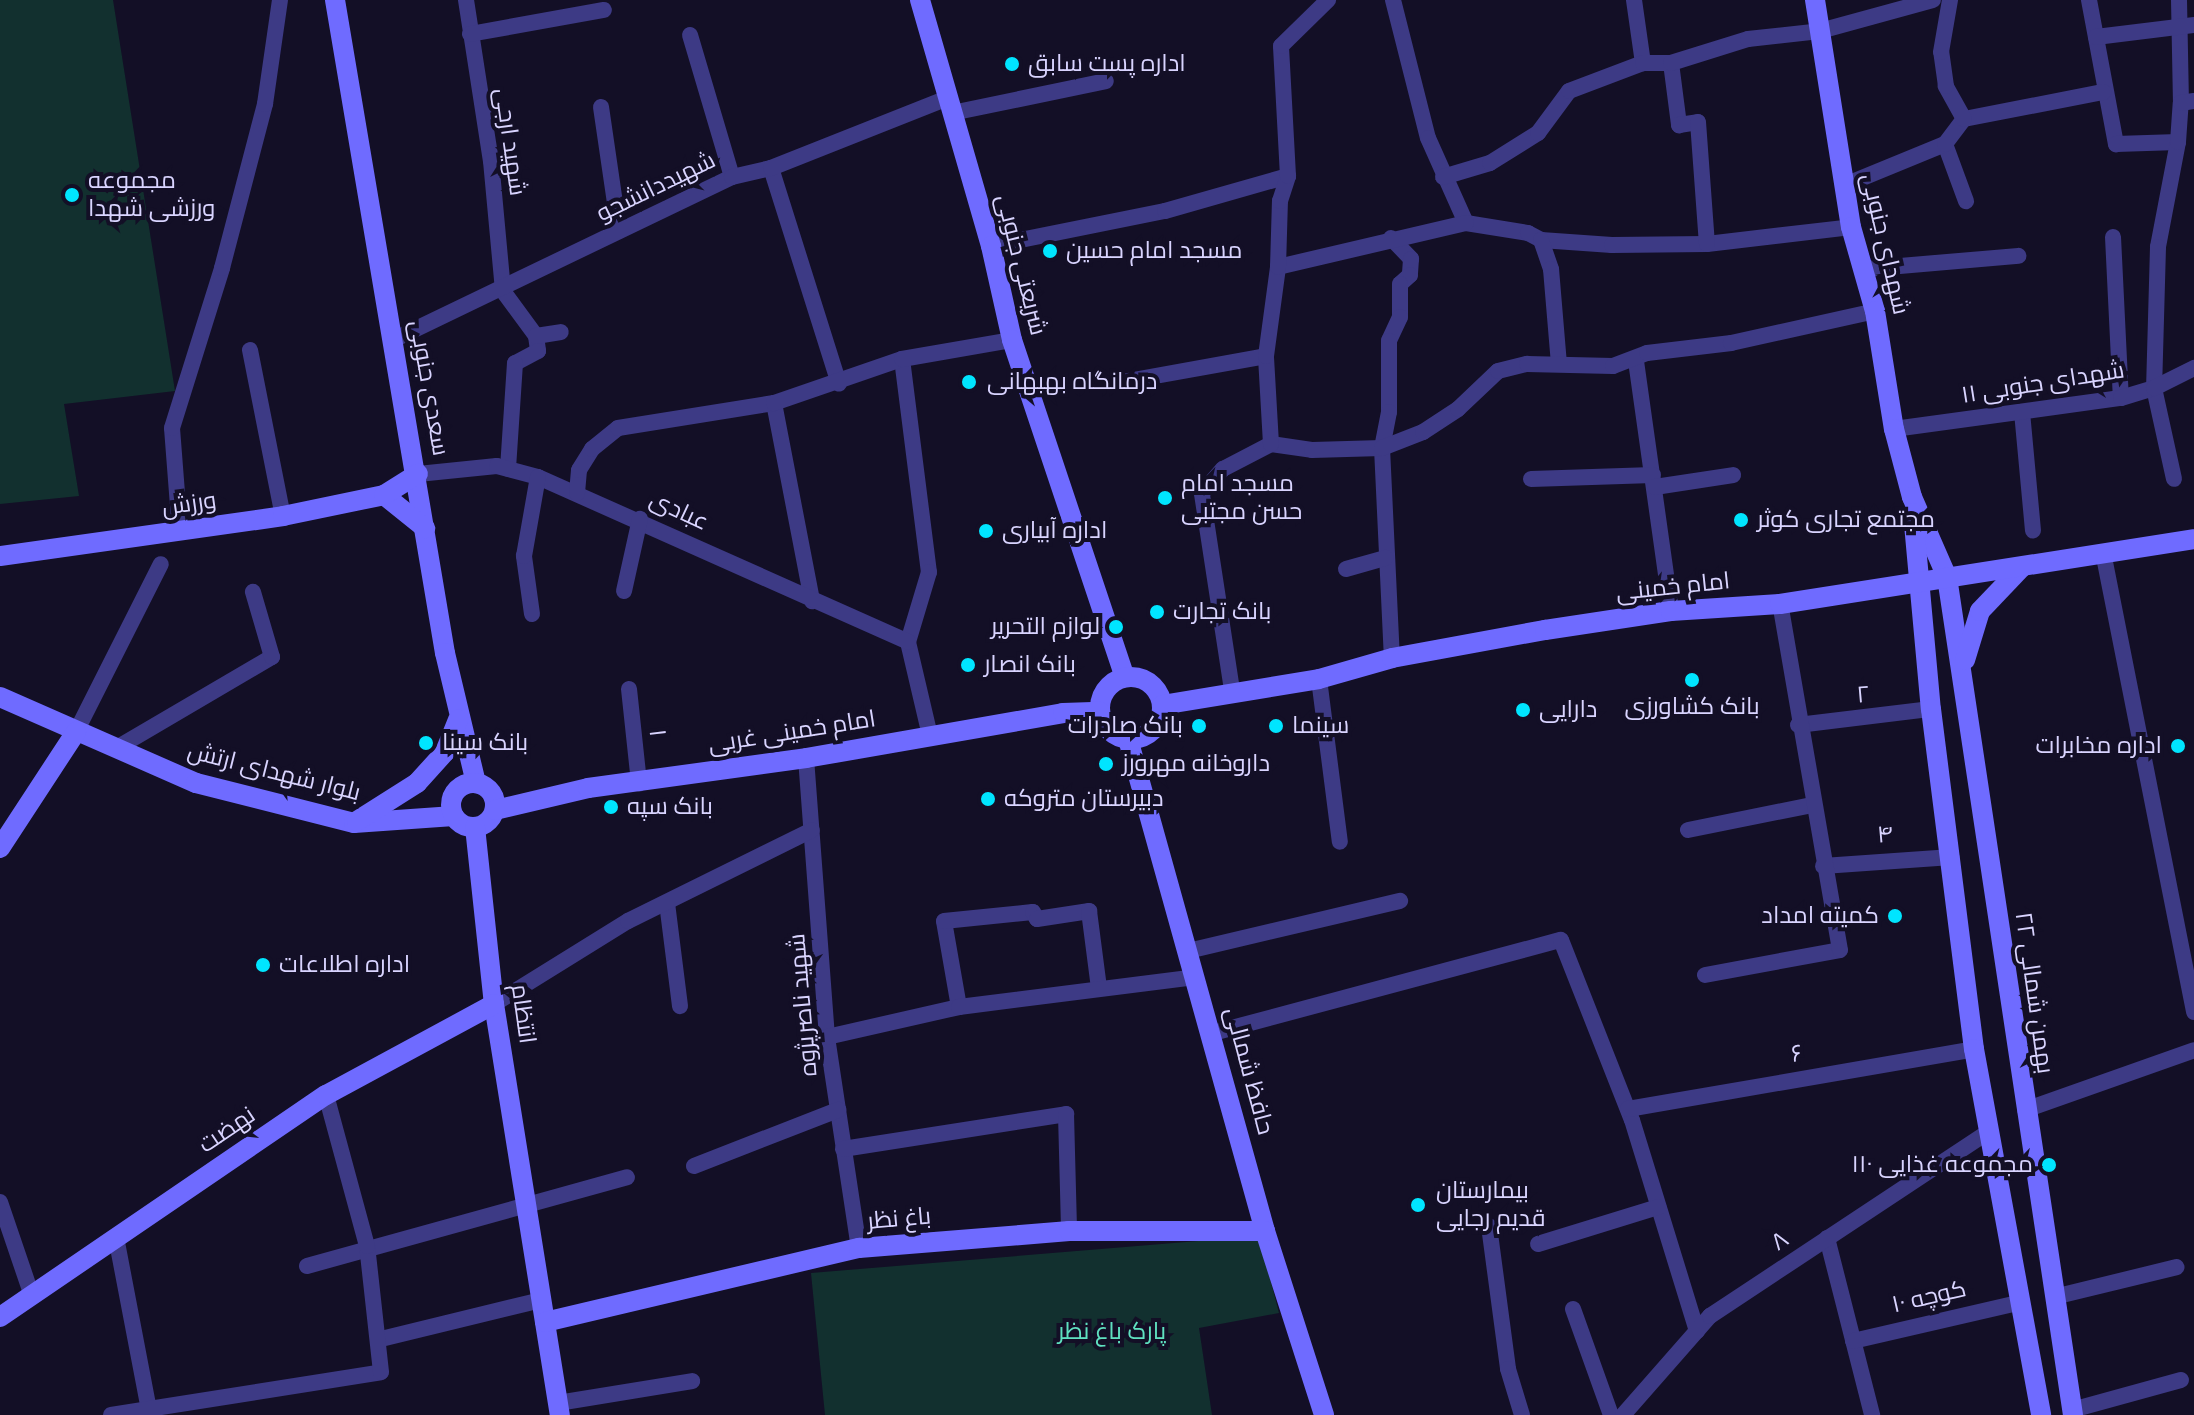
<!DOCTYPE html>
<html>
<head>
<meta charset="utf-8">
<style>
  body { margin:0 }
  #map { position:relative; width:2194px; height:1415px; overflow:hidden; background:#130f26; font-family:Karla,Cairo,sans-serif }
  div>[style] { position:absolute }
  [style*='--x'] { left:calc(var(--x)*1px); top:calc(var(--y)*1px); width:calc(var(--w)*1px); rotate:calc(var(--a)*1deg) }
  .green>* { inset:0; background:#12302f }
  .street>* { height:16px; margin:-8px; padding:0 8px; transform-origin:8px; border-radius:8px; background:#3d3a85 }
  .secondary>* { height:20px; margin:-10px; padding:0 10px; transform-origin:10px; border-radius:10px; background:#6f6bff }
  .secondary>.ring { margin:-10px; padding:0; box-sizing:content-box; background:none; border:20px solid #6f6bff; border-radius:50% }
  .dots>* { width:22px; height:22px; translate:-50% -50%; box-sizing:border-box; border:4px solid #130f26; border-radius:50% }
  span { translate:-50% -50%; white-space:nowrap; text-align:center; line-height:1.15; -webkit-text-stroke:8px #130f26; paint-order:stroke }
  .poi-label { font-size:24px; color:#d9d4ff }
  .left { translate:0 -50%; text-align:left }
  .right { translate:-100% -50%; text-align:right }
  .street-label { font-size:24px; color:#d9d4ff }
  .park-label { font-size:24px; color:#5fe0c0 }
</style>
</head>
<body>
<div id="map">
  <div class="green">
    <i style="clip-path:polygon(0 0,113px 0,175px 391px,64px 404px,79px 496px,0 504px)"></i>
    <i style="clip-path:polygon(1259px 1236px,1279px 1313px,1199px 1328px,1212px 1415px,825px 1415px,811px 1273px)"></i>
  </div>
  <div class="street">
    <i style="--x:466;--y:0;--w:163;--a:81.2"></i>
    <i style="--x:491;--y:161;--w:131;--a:84.7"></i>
    <i style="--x:503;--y:291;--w:56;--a:53.7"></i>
    <i style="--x:536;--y:336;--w:15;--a:82"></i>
    <i style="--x:538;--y:351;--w:26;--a:152"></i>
    <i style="--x:515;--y:363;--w:106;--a:93.8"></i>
    <i style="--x:1393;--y:0;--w:142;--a:75.8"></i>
    <i style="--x:1428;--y:138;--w:93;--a:65.9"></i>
    <i style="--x:1466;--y:223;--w:63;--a:9.2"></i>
    <i style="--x:1528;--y:233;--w:15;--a:28"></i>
    <i style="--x:1541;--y:240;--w:71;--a:4"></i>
    <i style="--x:1612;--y:245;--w:95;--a:-0.6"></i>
    <i style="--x:1707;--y:244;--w:145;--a:-6.7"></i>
    <i style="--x:1634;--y:0;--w:64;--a:81.9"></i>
    <i style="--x:2089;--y:0;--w:147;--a:79.4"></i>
    <i style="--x:2116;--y:144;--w:62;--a:-1.8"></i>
    <i style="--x:2178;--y:142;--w:107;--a:100.8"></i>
    <i style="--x:2158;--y:247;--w:141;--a:91.6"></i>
    <i style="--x:2154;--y:388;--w:93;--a:77.6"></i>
    <i style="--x:2179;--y:0;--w:103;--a:88.9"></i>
    <i style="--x:470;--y:34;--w:136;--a:-10.2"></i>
    <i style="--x:690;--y:35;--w:148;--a:73.5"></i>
    <i style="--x:2096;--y:37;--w:99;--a:-7"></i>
    <i style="--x:1671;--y:63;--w:63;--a:82.6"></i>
    <i style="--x:1679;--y:125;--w:19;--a:-9"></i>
    <i style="--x:1698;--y:122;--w:122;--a:85.8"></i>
    <i style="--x:601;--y:107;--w:125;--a:81.7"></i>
    <i style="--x:952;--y:113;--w:157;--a:-11.7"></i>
    <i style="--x:1964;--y:119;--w:142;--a:-11"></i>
    <i style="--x:2178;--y:142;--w:39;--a:-86"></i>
    <i style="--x:2181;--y:103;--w:13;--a:-9"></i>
    <i style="--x:1945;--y:144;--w:61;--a:69.8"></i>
    <i style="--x:771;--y:168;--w:226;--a:72.5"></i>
    <i style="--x:1443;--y:177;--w:49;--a:-16.6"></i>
    <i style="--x:1490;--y:163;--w:57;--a:-32"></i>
    <i style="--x:1538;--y:133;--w:52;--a:-53.6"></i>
    <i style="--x:1569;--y:91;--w:79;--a:-20.7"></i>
    <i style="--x:1643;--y:63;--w:28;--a:0"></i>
    <i style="--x:1671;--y:63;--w:81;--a:-17.3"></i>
    <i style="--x:1748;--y:39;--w:72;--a:-6.3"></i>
    <i style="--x:1820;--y:31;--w:117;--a:-15.3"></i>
    <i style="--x:1845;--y:185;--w:108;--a:-22.3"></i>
    <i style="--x:1945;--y:144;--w:31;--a:-53"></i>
    <i style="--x:1964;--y:119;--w:38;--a:-119"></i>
    <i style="--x:1946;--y:86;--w:34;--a:-98"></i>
    <i style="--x:1941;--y:52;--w:53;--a:-80.2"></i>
    <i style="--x:2113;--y:237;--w:161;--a:87.2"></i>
    <i style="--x:1391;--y:238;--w:29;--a:46"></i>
    <i style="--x:1411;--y:259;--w:16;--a:94"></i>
    <i style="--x:1410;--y:275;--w:13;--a:138"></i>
    <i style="--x:1400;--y:284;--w:33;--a:90"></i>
    <i style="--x:1400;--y:317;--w:26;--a:115"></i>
    <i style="--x:1389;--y:341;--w:71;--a:90"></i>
    <i style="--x:1389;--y:412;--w:37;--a:101"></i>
    <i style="--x:1382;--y:448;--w:210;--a:87.3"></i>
    <i style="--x:1541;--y:240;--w:31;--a:71"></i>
    <i style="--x:1551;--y:269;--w:95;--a:85.2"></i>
    <i style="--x:991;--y:246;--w:177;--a:-11.4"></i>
    <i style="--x:1165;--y:211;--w:128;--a:-15.9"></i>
    <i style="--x:1278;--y:267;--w:193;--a:-13.2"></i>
    <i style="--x:1865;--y:269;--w:154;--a:-4.9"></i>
    <i style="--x:536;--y:336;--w:25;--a:-9"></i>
    <i style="--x:393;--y:340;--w:376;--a:-25.7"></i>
    <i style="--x:732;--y:177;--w:40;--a:-13"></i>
    <i style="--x:771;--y:168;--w:190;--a:-21.6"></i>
    <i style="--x:250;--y:350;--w:169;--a:78.8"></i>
    <i style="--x:902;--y:359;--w:215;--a:82.8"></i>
    <i style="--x:929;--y:572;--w:73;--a:106.7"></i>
    <i style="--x:908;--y:642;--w:97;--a:76.8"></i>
    <i style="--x:1636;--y:361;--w:252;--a:82"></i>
    <i style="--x:1122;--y:382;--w:146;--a:-10.2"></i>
    <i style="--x:774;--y:403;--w:202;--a:79.1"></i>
    <i style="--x:2022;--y:412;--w:119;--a:84.7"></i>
    <i style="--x:1894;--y:429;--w:229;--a:-7.8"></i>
    <i style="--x:2121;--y:398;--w:34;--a:-17"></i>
    <i style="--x:2154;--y:388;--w:45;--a:-26.6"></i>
    <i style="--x:1271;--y:444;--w:41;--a:8.3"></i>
    <i style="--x:1312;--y:450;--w:70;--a:-1.6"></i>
    <i style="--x:1382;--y:448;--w:44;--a:-21.3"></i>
    <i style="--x:1423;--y:432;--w:42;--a:-33.3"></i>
    <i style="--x:1458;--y:409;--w:55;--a:-43.5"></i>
    <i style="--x:1498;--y:371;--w:30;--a:-14"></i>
    <i style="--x:1527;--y:364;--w:86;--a:1.3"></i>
    <i style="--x:1613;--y:366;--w:36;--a:-21"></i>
    <i style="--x:1647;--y:353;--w:85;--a:-6.8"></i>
    <i style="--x:1731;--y:343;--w:148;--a:-12.5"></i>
    <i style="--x:418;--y:474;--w:79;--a:-5.8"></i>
    <i style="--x:497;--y:466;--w:42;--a:15"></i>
    <i style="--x:538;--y:477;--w:405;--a:24"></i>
    <i style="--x:1531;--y:479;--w:122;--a:-1.9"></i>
    <i style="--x:1655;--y:487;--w:79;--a:-8.7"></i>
    <i style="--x:577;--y:493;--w:23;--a:-85"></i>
    <i style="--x:579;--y:470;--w:25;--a:-58"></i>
    <i style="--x:592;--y:449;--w:33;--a:-39"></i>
    <i style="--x:618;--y:428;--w:158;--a:-9.1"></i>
    <i style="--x:774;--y:403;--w:135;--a:-19"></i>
    <i style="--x:902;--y:359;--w:112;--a:-9.8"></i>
    <i style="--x:180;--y:532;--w:104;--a:-94.4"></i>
    <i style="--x:172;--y:428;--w:168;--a:-72.6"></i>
    <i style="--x:222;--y:268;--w:170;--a:-75.3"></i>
    <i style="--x:265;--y:104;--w:105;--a:-81.8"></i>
    <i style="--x:2103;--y:552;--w:469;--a:78.8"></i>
    <i style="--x:1346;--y:569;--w:41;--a:-15.8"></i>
    <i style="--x:624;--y:591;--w:74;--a:-77.5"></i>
    <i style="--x:532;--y:614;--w:59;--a:-97.9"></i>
    <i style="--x:524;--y:556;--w:80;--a:-80"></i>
    <i style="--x:1319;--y:679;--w:164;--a:82.7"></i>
    <i style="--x:629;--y:689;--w:95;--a:83.9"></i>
    <i style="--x:1232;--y:690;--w:199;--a:-98.7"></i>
    <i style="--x:1202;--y:493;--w:32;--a:-49"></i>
    <i style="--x:1223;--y:469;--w:54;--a:-27.5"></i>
    <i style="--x:1271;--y:444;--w:88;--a:-93.3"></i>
    <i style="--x:1266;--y:356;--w:90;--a:-82.3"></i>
    <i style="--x:1278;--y:267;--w:66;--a:-88.3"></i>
    <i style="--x:1280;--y:201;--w:26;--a:-72"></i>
    <i style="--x:1288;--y:176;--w:130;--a:-93.1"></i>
    <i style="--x:1281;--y:46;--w:66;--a:-44.4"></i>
    <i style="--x:1798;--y:725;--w:134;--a:-6.9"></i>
    <i style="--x:76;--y:732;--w:188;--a:-63.2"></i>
    <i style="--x:115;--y:749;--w:182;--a:-30.4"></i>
    <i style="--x:272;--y:657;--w:68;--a:-106.3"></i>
    <i style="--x:806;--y:758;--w:280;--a:85.7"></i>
    <i style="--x:827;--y:1037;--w:213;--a:81.4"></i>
    <i style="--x:1688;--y:830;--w:126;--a:-11.4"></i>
    <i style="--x:1823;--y:866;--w:129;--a:-4"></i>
    <i style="--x:667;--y:903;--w:104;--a:82.8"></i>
    <i style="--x:1188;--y:951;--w:218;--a:-13.3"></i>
    <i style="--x:1705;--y:975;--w:137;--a:-10.5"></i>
    <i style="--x:1840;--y:950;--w:351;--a:-99.8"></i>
    <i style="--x:494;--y:1004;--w:158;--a:-31.8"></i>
    <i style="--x:628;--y:921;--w:205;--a:-26.3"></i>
    <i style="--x:959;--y:1007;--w:87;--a:-99.9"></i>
    <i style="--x:944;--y:921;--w:89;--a:-5.8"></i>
    <i style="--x:1033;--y:912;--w:8;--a:60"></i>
    <i style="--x:1037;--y:919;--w:53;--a:-8.7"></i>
    <i style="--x:1089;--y:911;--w:78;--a:82.6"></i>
    <i style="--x:1213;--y:1033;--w:360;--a:-15"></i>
    <i style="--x:1561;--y:940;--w:193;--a:68.5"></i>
    <i style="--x:1632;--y:1120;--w:221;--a:72.9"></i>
    <i style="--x:827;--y:1037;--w:135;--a:-12.8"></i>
    <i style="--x:959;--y:1007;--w:238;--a:-7.2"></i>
    <i style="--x:1628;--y:1109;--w:351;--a:-9.8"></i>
    <i style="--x:2025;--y:1110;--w:179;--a:-19.5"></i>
    <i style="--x:843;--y:1149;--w:226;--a:-8.9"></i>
    <i style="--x:1066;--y:1114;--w:117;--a:88.5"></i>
    <i style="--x:694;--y:1166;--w:155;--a:-21.3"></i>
    <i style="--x:0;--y:1202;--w:99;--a:71.2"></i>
    <i style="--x:1489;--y:1226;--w:144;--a:82.4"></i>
    <i style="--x:1508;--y:1369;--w:48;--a:73.1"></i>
    <i style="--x:116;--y:1237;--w:181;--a:79.2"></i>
    <i style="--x:1827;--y:1238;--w:183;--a:75.7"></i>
    <i style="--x:1538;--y:1244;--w:126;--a:-17.1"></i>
    <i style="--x:307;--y:1266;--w:332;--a:-15.5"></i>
    <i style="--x:2058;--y:1296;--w:122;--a:-13.7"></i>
    <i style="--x:1573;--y:1309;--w:113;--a:70.3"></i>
    <i style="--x:381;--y:1339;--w:165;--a:-13.7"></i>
    <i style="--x:1853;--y:1341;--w:169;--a:-13"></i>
    <i style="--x:558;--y:1403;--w:136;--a:-9.3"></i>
    <i style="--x:2072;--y:1410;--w:113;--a:-15.4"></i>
    <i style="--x:111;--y:1415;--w:273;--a:-9"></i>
    <i style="--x:381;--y:1372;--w:127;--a:-96.3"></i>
    <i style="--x:367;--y:1246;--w:156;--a:-105.2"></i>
    <i style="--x:1623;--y:1415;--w:132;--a:-48.7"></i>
    <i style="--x:1710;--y:1316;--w:331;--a:-33.5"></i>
  </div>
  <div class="secondary">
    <i style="--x:335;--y:0;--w:662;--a:80.44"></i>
    <i style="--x:445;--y:653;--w:134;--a:76.6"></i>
    <i style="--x:920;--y:0;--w:256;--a:73.9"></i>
    <i style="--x:991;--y:246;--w:96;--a:77.4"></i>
    <i style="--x:1012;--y:340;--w:355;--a:71.5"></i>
    <i style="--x:1815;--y:0;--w:230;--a:81"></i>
    <i style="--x:1851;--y:227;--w:87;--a:74.1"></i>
    <i style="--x:1875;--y:311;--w:120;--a:80.9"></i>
    <i style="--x:1894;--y:429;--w:70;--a:75.2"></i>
    <i style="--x:1912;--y:497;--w:87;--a:66.4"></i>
    <i style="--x:1947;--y:577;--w:847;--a:81.45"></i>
    <i style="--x:384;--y:495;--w:53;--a:38.8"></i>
    <i style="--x:1913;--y:513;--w:197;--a:84.8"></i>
    <i style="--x:1931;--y:709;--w:343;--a:82.8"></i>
    <i style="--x:1974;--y:1049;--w:372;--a:79.6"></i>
    <i style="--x:0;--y:556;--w:286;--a:-8"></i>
    <i style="--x:283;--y:516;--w:103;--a:-11.7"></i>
    <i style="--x:384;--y:495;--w:40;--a:-32"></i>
    <i style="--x:1965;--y:660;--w:51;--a:-73"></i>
    <i style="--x:1980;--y:611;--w:59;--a:-46.4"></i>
    <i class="ring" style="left:1100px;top:677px;width:42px;height:42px"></i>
    <i style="--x:0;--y:697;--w:214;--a:23.7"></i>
    <i style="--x:196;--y:783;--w:163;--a:14.2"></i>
    <i style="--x:354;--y:823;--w:100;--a:-4"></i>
    <i style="--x:1162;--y:705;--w:159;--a:-9.4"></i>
    <i style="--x:1319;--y:679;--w:76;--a:-16"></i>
    <i style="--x:1392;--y:658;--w:156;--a:-10.4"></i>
    <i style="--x:1545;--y:630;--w:127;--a:-8.6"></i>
    <i style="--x:1671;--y:611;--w:109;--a:-3.7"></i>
    <i style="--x:1780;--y:604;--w:419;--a:-8.9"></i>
    <i style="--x:1128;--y:739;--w:511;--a:74.44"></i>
    <i style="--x:1265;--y:1231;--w:193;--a:72.2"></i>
    <i class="ring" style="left:451px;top:783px;width:24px;height:24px"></i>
    <i style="--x:495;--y:810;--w:96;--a:-13.3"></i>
    <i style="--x:588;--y:788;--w:220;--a:-7.8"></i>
    <i style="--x:806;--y:758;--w:261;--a:-9.9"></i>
    <i style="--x:1063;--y:713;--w:37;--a:-2"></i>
    <i style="--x:357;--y:821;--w:71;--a:-32.3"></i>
    <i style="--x:417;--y:783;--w:42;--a:-47.9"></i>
    <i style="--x:445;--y:752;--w:35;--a:-68"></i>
    <i style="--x:475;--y:827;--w:178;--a:83.9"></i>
    <i style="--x:494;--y:1004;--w:416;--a:80.9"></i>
    <i style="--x:0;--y:848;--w:139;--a:-56.8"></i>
    <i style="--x:0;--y:1317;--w:394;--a:-34.3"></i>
    <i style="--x:326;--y:1095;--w:191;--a:-28.4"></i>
    <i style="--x:545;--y:1322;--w:323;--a:-13.3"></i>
    <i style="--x:859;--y:1248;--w:211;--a:-4.6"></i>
    <i style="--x:1069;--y:1231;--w:196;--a:0"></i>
  </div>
  <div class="dots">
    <i style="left:1012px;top:64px;background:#00e5ff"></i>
    <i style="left:72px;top:195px;background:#00e5ff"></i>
    <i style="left:1050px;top:251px;background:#00e5ff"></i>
    <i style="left:969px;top:382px;background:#00e5ff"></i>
    <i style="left:1165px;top:498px;background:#00e5ff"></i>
    <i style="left:1741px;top:520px;background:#00e5ff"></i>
    <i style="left:986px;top:531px;background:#00e5ff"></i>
    <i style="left:1157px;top:612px;background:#00e5ff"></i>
    <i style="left:1116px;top:627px;background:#00e5ff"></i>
    <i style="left:968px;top:665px;background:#00e5ff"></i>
    <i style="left:1692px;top:680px;background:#00e5ff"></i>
    <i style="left:1523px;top:710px;background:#00e5ff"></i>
    <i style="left:1199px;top:726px;background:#00e5ff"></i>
    <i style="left:1276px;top:726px;background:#00e5ff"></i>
    <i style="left:426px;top:743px;background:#00e5ff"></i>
    <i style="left:2178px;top:746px;background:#00e5ff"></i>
    <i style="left:1106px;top:764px;background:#00e5ff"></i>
    <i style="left:988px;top:799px;background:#00e5ff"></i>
    <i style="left:611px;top:807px;background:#00e5ff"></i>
    <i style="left:1895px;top:916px;background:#00e5ff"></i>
    <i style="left:263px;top:965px;background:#00e5ff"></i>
    <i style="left:2049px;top:1165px;background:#00e5ff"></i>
    <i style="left:1418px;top:1205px;background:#00e5ff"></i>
  </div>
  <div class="poi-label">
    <span class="left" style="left:1028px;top:64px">اداره پست سابق</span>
    <span class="left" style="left:88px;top:195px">مجموعه<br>ورزشی شهدا</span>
    <span class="left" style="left:1066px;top:251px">مسجد امام حسین</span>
    <span class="left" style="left:987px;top:382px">درمانگاه بهبهانی</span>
    <span class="left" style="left:1181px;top:498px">مسجد امام<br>حسن مجتبی</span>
    <span class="left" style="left:1757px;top:520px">مجتمع تجاری کوثر</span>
    <span class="left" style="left:1002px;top:531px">اداره آبیاری</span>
    <span class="left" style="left:1173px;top:612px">بانک تجارت</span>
    <span class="right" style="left:1100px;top:627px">لوازم التحریر</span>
    <span class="left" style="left:984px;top:665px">بانک انصار</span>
    <span style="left:1692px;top:707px">بانک کشاورزی</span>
    <span class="left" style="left:1539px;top:710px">دارایی</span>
    <span class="right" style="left:1183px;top:726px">بانک صادرات</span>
    <span class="left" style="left:1292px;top:726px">سینما</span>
    <span class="left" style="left:442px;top:743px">بانک سینا</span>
    <span class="right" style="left:2162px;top:746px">اداره مخابرات</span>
    <span class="left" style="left:1122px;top:764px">داروخانه مهرورز</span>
    <span class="left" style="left:1004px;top:799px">دبیرستان متروکه</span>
    <span class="left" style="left:627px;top:807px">بانک سپه</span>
    <span class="right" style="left:1879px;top:916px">کمیته امداد</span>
    <span class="left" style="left:279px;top:965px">اداره اطلاعات</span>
    <span class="right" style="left:2033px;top:1165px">مجموعه غذایی ۱۱۰</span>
    <span class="left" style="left:1436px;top:1205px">بیمارستان<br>قدیم رجایی</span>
  </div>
  <div class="street-label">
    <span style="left:510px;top:142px;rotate:82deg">شهید ارجی</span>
    <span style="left:656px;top:187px;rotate:-26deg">شهیددانشجو</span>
    <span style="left:1885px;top:244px;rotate:77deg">شهدای جنوبی</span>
    <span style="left:1021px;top:265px;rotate:76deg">شریعتی جنوبی</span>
    <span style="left:2043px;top:383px;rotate:-9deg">۱۱ شهدای جنوبی</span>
    <span style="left:429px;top:388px;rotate:80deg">سعدی جنوبی</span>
    <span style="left:189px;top:504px;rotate:-8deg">ورزش</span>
    <span style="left:679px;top:511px;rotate:25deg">عبادی</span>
    <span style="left:1673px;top:587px;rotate:-6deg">امام خمینی</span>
    <span style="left:1863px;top:695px;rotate:-5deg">۲</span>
    <span style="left:792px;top:732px;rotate:-9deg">امام خمینی غربی</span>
    <span style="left:657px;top:733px;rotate:83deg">۱</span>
    <span style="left:274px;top:772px;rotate:14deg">بلوار شهدای ارتش</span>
    <span style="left:1885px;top:835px;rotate:-5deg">۴</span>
    <span style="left:2034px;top:993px;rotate:82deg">۲۲ بهمن شمالی</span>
    <span style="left:803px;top:1005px;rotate:-95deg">شهید ناصرپژوه</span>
    <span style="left:523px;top:1014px;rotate:82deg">انتظام</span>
    <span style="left:1797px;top:1054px;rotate:-9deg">۶</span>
    <span style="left:1249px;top:1071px;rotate:75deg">حافظ شمالی</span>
    <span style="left:227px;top:1130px;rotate:-34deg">نهضت</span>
    <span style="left:899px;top:1219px;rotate:-5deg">باغ نظر</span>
    <span style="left:1780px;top:1241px;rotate:-34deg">۸</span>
    <span style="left:1929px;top:1297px;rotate:-13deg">کوچه ۱۰</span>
  </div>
  <div class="park-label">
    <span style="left:1112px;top:1332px">پارک باغ نظر</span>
  </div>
</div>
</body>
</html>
